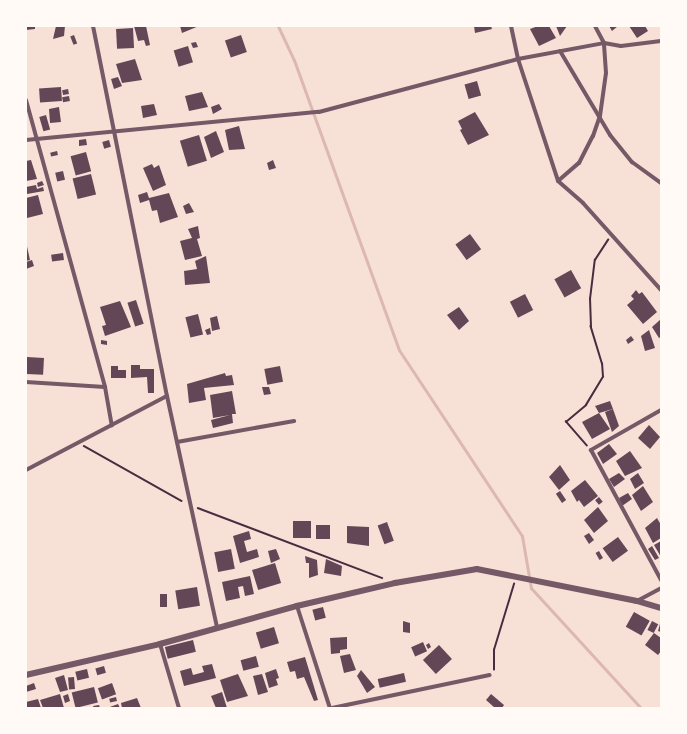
<!DOCTYPE html>
<html>
<head>
<meta charset="utf-8">
<style>
  body { margin:0 }
  #map { position:relative; width:687px; height:734px; overflow:hidden; background:#f7e1d7; font-family:"Fira Sans Condensed",sans-serif }
  div>[style] { position:absolute }
  [style*='--x'] { left:calc(var(--x)*1px); top:calc(var(--y)*1px); width:calc(var(--w)*1px); rotate:calc(var(--a)*1deg) }
  .stream>* { height:3px; margin:-1.5px; padding:0 1.5px; transform-origin:1.5px; border-radius:1.5px; background:#dcb8b0 }
  .building>* { inset:0; background:#644757; transform-origin:0 0 }
  .path>* { height:1.5px; margin:-0.75px; padding:0 0.75px; transform-origin:0.75px; border-radius:0.75px; background:#4a2c40 }
  .minor>* { height:4px; margin:-2px; padding:0 2px; transform-origin:2px; border-radius:2px; background:#755966 }
  .tertiary>* { height:5.5px; margin:-2.75px; padding:0 2.75px; transform-origin:2.75px; border-radius:2.75px; background:#755966 }
  span { translate:-50% -50%; white-space:nowrap; text-align:center; line-height:1.15; -webkit-text-stroke:3px #fffaf5; paint-order:stroke }
  .frame { position:absolute; inset:0; border:27px solid #fffaf5; pointer-events:none }
</style>
</head>
<body>
<div id="map">
  <div class="stream">
    <i style="--x:278;--y:26;--w:38;--a:65"></i>
    <i style="--x:294;--y:60;--w:308;--a:70.1"></i>
    <i style="--x:399;--y:350;--w:223;--a:56.5"></i>
    <i style="--x:522;--y:536;--w:53;--a:80.2"></i>
    <i style="--x:531;--y:588;--w:163;--a:47.5"></i>
  </div>
  <div class="building">
    <i style="clip-path:polygon(26px 26px,35px 26px,35px 29px,26px 30px)"></i>
    <i style="clip-path:polygon(56px 26px,65px 26px,64px 36px,53px 39px)"></i>
    <i style="clip-path:polygon(134px 26px,146px 26px,150px 45px,146px 46px,144px 40px,138px 41px)"></i>
    <i style="clip-path:polygon(180px 26px,199px 26px,182px 33px)"></i>
    <i style="clip-path:polygon(474px 26px,491px 26px,492px 29px,475px 33px)"></i>
    <i style="clip-path:polygon(538px 26px,549px 26px,556px 38px,539px 46px,530px 29px)"></i>
    <i style="clip-path:polygon(556px 26px,567px 26px,560px 36px)"></i>
    <i style="clip-path:polygon(609px 26px,618px 26px,612px 31px)"></i>
    <i style="clip-path:polygon(629px 26px,645px 26px,648px 31px,637px 38px)"></i>
    <i style="left:133px;top:28px;width:20px;height:17px;rotate:87deg"></i>
    <i style="left:74px;top:35px;width:9px;height:4px;rotate:69deg"></i>
    <i style="left:241px;top:35px;width:18px;height:17px;rotate:71deg"></i>
    <i style="clip-path:polygon(196px 42px,198px 47px,193px 48px,191px 43px)"></i>
    <i style="left:188px;top:46px;width:17px;height:15px;rotate:73deg"></i>
    <i style="clip-path:polygon(135px 59px,142px 80px,122px 83px,116px 64px)"></i>
    <i style="clip-path:polygon(118px 77px,122px 86px,114px 89px,111px 79px)"></i>
    <i style="left:477px;top:81px;width:15px;height:13px;rotate:74deg"></i>
    <i style="left:61px;top:87px;width:14px;height:22px;rotate:86deg"></i>
    <i style="left:68px;top:89px;width:5px;height:6px;rotate:79deg"></i>
    <i style="clip-path:polygon(202px 92px,208px 107px,189px 111px,185px 96px)"></i>
    <i style="left:69px;top:96px;width:5px;height:7px;rotate:79deg"></i>
    <i style="clip-path:polygon(154px 104px,157px 115px,143px 118px,141px 106px)"></i>
    <i style="clip-path:polygon(219px 104px,222px 109px,213px 114px,211px 107px)"></i>
    <i style="clip-path:polygon(59px 107px,61px 122px,50px 123px,49px 109px)"></i>
    <i style="clip-path:polygon(475px 112px,489px 135px,468px 145px,460px 130px,462px 129px,458px 121px)"></i>
    <i style="left:46px;top:115px;width:15px;height:7px;rotate:74deg"></i>
    <i style="clip-path:polygon(239px 126px,245px 149px,229px 150px,225px 130px)"></i>
    <i style="clip-path:polygon(216px 131px,224px 152px,211px 158px,204px 137px)"></i>
    <i style="left:199px;top:135px;width:27px;height:20px;rotate:73deg"></i>
    <i style="clip-path:polygon(86px 139px,87px 145px,79px 146px,79px 140px)"></i>
    <i style="left:109px;top:140px;width:7px;height:7px;rotate:74deg"></i>
    <i style="left:57px;top:151px;width:4px;height:7px;rotate:76deg"></i>
    <i style="left:86px;top:152px;width:20px;height:16px;rotate:75deg"></i>
    <i style="clip-path:polygon(31px 160px,37px 179px,26px 181px,26px 161px)"></i>
    <i style="clip-path:polygon(273px 160px,276px 168px,269px 170px,267px 163px)"></i>
    <i style="clip-path:polygon(152px 164px,154px 168px,159px 165px,166px 185px,153px 191px,143px 168px)"></i>
    <i style="left:63px;top:171px;width:9px;height:8px;rotate:77deg"></i>
    <i style="left:91px;top:174px;width:21px;height:19px;rotate:76deg"></i>
    <i style="clip-path:polygon(42px 181px,44px 185px,38px 187px,37px 183px)"></i>
    <i style="clip-path:polygon(36px 185px,37px 189px,43px 187px,44px 191px,27px 194px,26px 187px)"></i>
    <i style="clip-path:polygon(147px 192px,149px 198px,169px 193px,178px 217px,160px 223px,157px 210px,152px 211px,149px 200px,140px 203px,138px 195px)"></i>
    <i style="clip-path:polygon(38px 195px,43px 214px,27px 218px,26px 198px)"></i>
    <i style="clip-path:polygon(189px 203px,194px 212px,186px 214px,183px 206px)"></i>
    <i style="clip-path:polygon(198px 226px,200px 238px,197px 239px,202px 256px,185px 260px,180px 241px,192px 238px,188px 229px)"></i>
    <i style="left:470px;top:234px;width:19px;height:18px;rotate:54deg"></i>
    <i style="clip-path:polygon(26px 242px,30px 260px,26px 261px)"></i>
    <i style="left:63px;top:253px;width:7px;height:12px;rotate:82deg"></i>
    <i style="clip-path:polygon(206px 256px,210px 283px,185px 285px,184px 271px,197px 269px,195px 261px)"></i>
    <i style="clip-path:polygon(32px 260px,34px 266px,26px 269px,26px 262px)"></i>
    <i style="left:571px;top:270px;width:21px;height:19px;rotate:61deg"></i>
    <i style="clip-path:polygon(636px 290px,639px 294px,642px 292px,657px 312px,643px 324px,627px 305px,634px 299px,631px 296px)"></i>
    <i style="left:525px;top:294px;width:18px;height:17px;rotate:63deg"></i>
    <i style="left:136px;top:300px;width:25px;height:9px;rotate:72deg"></i>
    <i style="clip-path:polygon(120px 301px,131px 327px,105px 336px,102px 326px,106px 325px,100px 307px)"></i>
    <i style="clip-path:polygon(459px 307px,469px 321px,459px 330px,447px 315px)"></i>
    <i style="left:198px;top:314px;width:21px;height:13px;rotate:76deg"></i>
    <i style="clip-path:polygon(217px 316px,220px 329px,212px 331px,210px 318px)"></i>
    <i style="clip-path:polygon(661px 319px,661px 337px,659px 338px,652px 327px)"></i>
    <i style="clip-path:polygon(210px 328px,211px 334px,207px 335px,205px 330px)"></i>
    <i style="clip-path:polygon(649px 330px,655px 348px,645px 351px,641px 336px)"></i>
    <i style="clip-path:polygon(631px 336px,634px 340px,628px 344px,626px 340px)"></i>
    <i style="clip-path:polygon(101px 340px,107px 341px,107px 345px,101px 344px)"></i>
    <i style="left:27px;top:357px;width:17px;height:17px;rotate:3deg"></i>
    <i style="clip-path:polygon(131px 365px,140px 365px,140px 369px,154px 369px,154px 393px,148px 393px,147px 377px,131px 378px)"></i>
    <i style="clip-path:polygon(111px 366px,118px 366px,118px 370px,126px 370px,126px 378px,111px 378px)"></i>
    <i style="left:280px;top:366px;width:16px;height:16px;rotate:79deg"></i>
    <i style="clip-path:polygon(225px 373px,226px 376px,232px 375px,234px 385px,204px 388px,206px 400px,189px 403px,187px 384px)"></i>
    <i style="clip-path:polygon(262px 387px,269px 387px,271px 394px,264px 395px)"></i>
    <i style="clip-path:polygon(232px 391px,236px 414px,232px 414px,233px 423px,213px 428px,211px 420px,230px 415px,213px 418px,210px 395px)"></i>
    <i style="clip-path:polygon(610px 401px,613px 409px,599px 413px,610px 429px,592px 439px,582px 422px,599px 413px,595px 406px)"></i>
    <i style="clip-path:polygon(613px 409px,619px 426px,612px 432px,605px 412px)"></i>
    <i style="clip-path:polygon(649px 425px,660px 437px,650px 449px,638px 438px)"></i>
    <i style="clip-path:polygon(609px 444px,617px 454px,603px 464px,597px 453px)"></i>
    <i style="clip-path:polygon(630px 451px,642px 468px,625px 476px,616px 461px)"></i>
    <i style="clip-path:polygon(560px 465px,570px 480px,559px 490px,549px 477px)"></i>
    <i style="clip-path:polygon(619px 473px,625px 479px,614px 487px,609px 479px)"></i>
    <i style="clip-path:polygon(638px 473px,644px 483px,635px 489px,630px 479px)"></i>
    <i style="clip-path:polygon(585px 480px,598px 496px,584px 507px,579px 500px,577px 502px,571px 491px)"></i>
    <i style="clip-path:polygon(643px 486px,653px 502px,641px 511px,632px 495px)"></i>
    <i style="left:560px;top:491px;width:11px;height:5px;rotate:56deg"></i>
    <i style="clip-path:polygon(628px 493px,632px 499px,622px 506px,619px 498px)"></i>
    <i style="left:599px;top:497px;width:6px;height:5px;rotate:51deg"></i>
    <i style="clip-path:polygon(598px 507px,608px 521px,594px 533px,584px 520px)"></i>
    <i style="clip-path:polygon(657px 518px,661px 525px,661px 538px,653px 543px,645px 528px)"></i>
    <i style="left:293px;top:521px;width:18px;height:17px"></i>
    <i style="left:387px;top:522px;width:20px;height:10px;rotate:70deg"></i>
    <i style="left:330px;top:525px;width:14px;height:14px;rotate:90deg"></i>
    <i style="clip-path:polygon(347px 526px,369px 527px,369px 546px,347px 543px)"></i>
    <i style="clip-path:polygon(249px 531px,251px 539px,244px 541px,247px 552px,257px 549px,259px 557px,240px 563px,233px 536px)"></i>
    <i style="clip-path:polygon(589px 533px,594px 540px,589px 544px,584px 536px)"></i>
    <i style="left:618px;top:537px;width:17px;height:19px;rotate:54deg"></i>
    <i style="clip-path:polygon(661px 541px,661px 557px,654px 545px)"></i>
    <i style="clip-path:polygon(652px 546px,659px 558px,655px 560px,648px 549px)"></i>
    <i style="left:231px;top:549px;width:20px;height:17px;rotate:79deg"></i>
    <i style="clip-path:polygon(276px 549px,280px 559px,271px 563px,268px 551px)"></i>
    <i style="left:599px;top:551px;width:8px;height:4px;rotate:60deg"></i>
    <i style="clip-path:polygon(305px 556px,317px 560px,318px 575px,309px 578px,309px 563px,306px 563px)"></i>
    <i style="clip-path:polygon(326px 559px,342px 566px,341px 576px,324px 573px)"></i>
    <i style="left:275px;top:563px;width:21px;height:24px;rotate:73deg"></i>
    <i style="clip-path:polygon(250px 576px,254px 594px,245px 596px,243px 586px,238px 587px,240px 598px,226px 601px,222px 582px)"></i>
    <i style="left:197px;top:587px;width:19px;height:22px;rotate:81deg"></i>
    <i style="left:160px;top:594px;width:7px;height:13px"></i>
    <i style="left:323px;top:607px;width:11px;height:11px;rotate:75deg"></i>
    <i style="left:634px;top:612px;width:18px;height:17px;rotate:29deg"></i>
    <i style="clip-path:polygon(403px 621px,410px 623px,410px 633px,403px 632px)"></i>
    <i style="left:652px;top:621px;width:7px;height:10px;rotate:27deg"></i>
    <i style="clip-path:polygon(660px 624px,661px 625px,661px 632px,658px 631px)"></i>
    <i style="left:274px;top:627px;width:17px;height:19px;rotate:73deg"></i>
    <i style="clip-path:polygon(654px 633px,661px 638px,661px 651px,658px 655px,645px 645px)"></i>
    <i style="clip-path:polygon(347px 637px,347px 649px,340px 650px,340px 653px,331px 654px,330px 638px)"></i>
    <i style="left:193px;top:640px;width:12px;height:29px;rotate:76deg"></i>
    <i style="left:423px;top:642px;width:10px;height:13px;rotate:66deg"></i>
    <i style="clip-path:polygon(429px 643px,431px 647px,428px 649px,426px 645px)"></i>
    <i style="left:439px;top:645px;width:19px;height:22px;rotate:47deg"></i>
    <i style="clip-path:polygon(350px 654px,356px 670px,344px 673px,340px 656px)"></i>
    <i style="left:256px;top:656px;width:11px;height:16px;rotate:75deg"></i>
    <i style="clip-path:polygon(305px 657px,318px 700px,314px 701px,304px 677px,297px 679px,295px 671px,290px 672px,287px 662px)"></i>
    <i style="clip-path:polygon(212px 664px,216px 678px,184px 686px,180px 671px,191px 668px,193px 675px,204px 672px,202px 666px)"></i>
    <i style="left:104px;top:666px;width:7px;height:9px;rotate:74deg"></i>
    <i style="left:87px;top:669px;width:9px;height:12px;rotate:77deg"></i>
    <i style="clip-path:polygon(276px 669px,279px 678px,276px 679px,278px 685px,269px 688px,265px 673px)"></i>
    <i style="clip-path:polygon(361px 670px,375px 687px,367px 693px,357px 676px)"></i>
    <i style="left:404px;top:673px;width:9px;height:27px;rotate:77deg"></i>
    <i style="clip-path:polygon(238px 674px,248px 696px,227px 702px,220px 680px)"></i>
    <i style="clip-path:polygon(262px 674px,268px 692px,258px 695px,253px 676px)"></i>
    <i style="clip-path:polygon(64px 675px,68px 690px,60px 692px,55px 678px)"></i>
    <i style="left:74px;top:677px;width:12px;height:6px;rotate:85deg"></i>
    <i style="clip-path:polygon(34px 683px,36px 689px,26px 692px,26px 686px)"></i>
    <i style="left:112px;top:683px;width:12px;height:15px;rotate:70deg"></i>
    <i style="left:94px;top:687px;width:16px;height:23px;rotate:76deg"></i>
    <i style="clip-path:polygon(222px 692px,227px 708px,216px 708px,211px 696px)"></i>
    <i style="clip-path:polygon(60px 694px,64px 708px,43px 708px,40px 700px)"></i>
    <i style="clip-path:polygon(68px 694px,70px 701px,65px 703px,63px 696px)"></i>
    <i style="clip-path:polygon(491px 694px,504px 705px,502px 708px,495px 708px,486px 700px)"></i>
    <i style="left:116px;top:697px;width:4px;height:7px;rotate:76deg"></i>
    <i style="clip-path:polygon(137px 698px,141px 708px,122px 708px,121px 703px)"></i>
    <i style="clip-path:polygon(38px 699px,41px 708px,26px 708px,26px 702px)"></i>
    <i style="clip-path:polygon(118px 704px,120px 708px,107px 708px)"></i>
    <i style="clip-path:polygon(99px 705px,100px 708px,94px 708px,93px 706px)"></i>
  </div>
  <div class="path">
    <i style="--x:84;--y:446;--w:112;--a:29.3"></i>
    <i style="--x:587;--y:446;--w:32;--a:-131"></i>
    <i style="--x:566;--y:422;--w:26;--a:-40"></i>
    <i style="--x:586;--y:405;--w:33;--a:-59"></i>
    <i style="--x:603;--y:377;--w:13;--a:-94"></i>
    <i style="--x:602;--y:364;--w:39;--a:-107"></i>
    <i style="--x:591;--y:327;--w:28;--a:-92"></i>
    <i style="--x:590;--y:299;--w:39;--a:-83"></i>
    <i style="--x:595;--y:260;--w:24;--a:-57"></i>
    <i style="--x:198;--y:508;--w:197;--a:20.8"></i>
    <i style="--x:494;--y:670;--w:20;--a:-90"></i>
    <i style="--x:494;--y:650;--w:69;--a:-73.1"></i>
  </div>
  <div class="minor">
    <i style="--x:93;--y:26;--w:377;--a:78.7"></i>
    <i style="--x:167;--y:396;--w:237;--a:77.8"></i>
    <i style="--x:511;--y:26;--w:34;--a:78"></i>
    <i style="--x:518;--y:59;--w:128;--a:71.8"></i>
    <i style="--x:558;--y:181;--w:33;--a:41"></i>
    <i style="--x:583;--y:203;--w:117;--a:48.1"></i>
    <i style="--x:560;--y:51;--w:98;--a:59.2"></i>
    <i style="--x:610;--y:135;--w:35;--a:51"></i>
    <i style="--x:632;--y:162;--w:36;--a:36"></i>
    <i style="--x:26;--y:100;--w:298;--a:74.6"></i>
    <i style="--x:105;--y:387;--w:39;--a:80"></i>
    <i style="--x:26;--y:140;--w:294;--a:-5.5"></i>
    <i style="--x:319;--y:112;--w:206;--a:-14.9"></i>
    <i style="--x:518;--y:59;--w:87;--a:-10.5"></i>
    <i style="--x:604;--y:43;--w:17;--a:10"></i>
    <i style="--x:621;--y:46;--w:40;--a:-7.1"></i>
    <i style="--x:558;--y:181;--w:28;--a:-41"></i>
    <i style="--x:579;--y:163;--w:30;--a:-63"></i>
    <i style="--x:593;--y:136;--w:21;--a:-71"></i>
    <i style="--x:600;--y:116;--w:43;--a:-82.1"></i>
    <i style="--x:606;--y:73;--w:30;--a:-94"></i>
    <i style="--x:604;--y:43;--w:19;--a:-118"></i>
    <i style="--x:26;--y:382;--w:79;--a:3.6"></i>
    <i style="--x:661;--y:410;--w:81;--a:150.3"></i>
    <i style="--x:591;--y:450;--w:148;--a:61.7"></i>
    <i style="--x:177;--y:442;--w:119;--a:-10.2"></i>
    <i style="--x:26;--y:470;--w:159;--a:-27.7"></i>
    <i style="--x:637;--y:601;--w:27;--a:-28"></i>
    <i style="--x:297;--y:606;--w:107;--a:72.1"></i>
    <i style="--x:160;--y:644;--w:67;--a:73.5"></i>
    <i style="--x:332;--y:708;--w:161;--a:-11.8"></i>
  </div>
  <div class="tertiary">
    <i style="--x:26;--y:675;--w:138;--a:-13"></i>
    <i style="--x:160;--y:644;--w:142;--a:-15.5"></i>
    <i style="--x:297;--y:606;--w:101;--a:-13.2"></i>
    <i style="--x:395;--y:583;--w:83;--a:-9.7"></i>
    <i style="--x:477;--y:569;--w:163;--a:11.3"></i>
    <i style="--x:637;--y:601;--w:25;--a:16"></i>
  </div>
  <div class="frame"></div>
</div>
</body>
</html>
